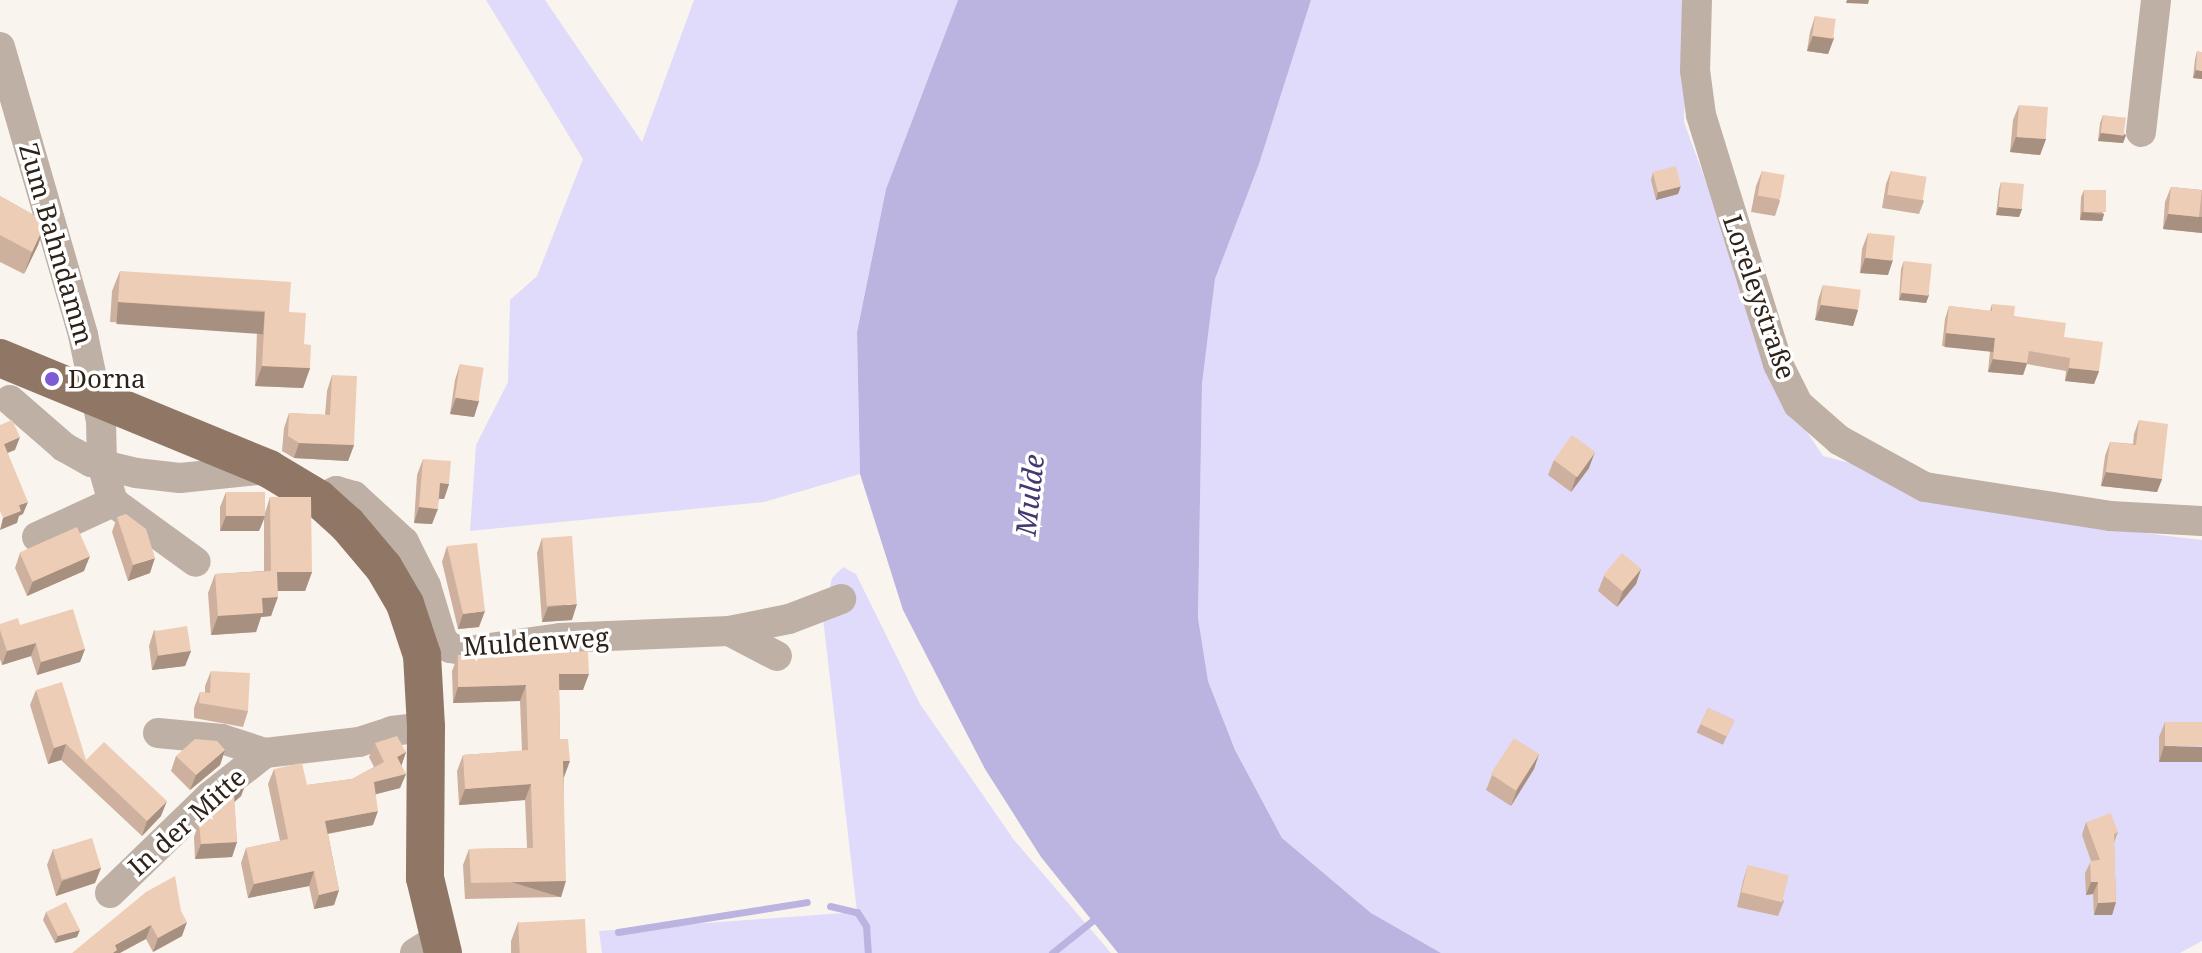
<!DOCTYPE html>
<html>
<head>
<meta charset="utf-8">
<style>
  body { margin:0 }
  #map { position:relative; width:2202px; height:953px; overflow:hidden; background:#faf4ef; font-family:"Noto Serif",serif }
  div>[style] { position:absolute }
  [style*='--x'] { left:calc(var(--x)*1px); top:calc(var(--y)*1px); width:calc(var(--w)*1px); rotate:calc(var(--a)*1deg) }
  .green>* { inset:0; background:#e0dbfa }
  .water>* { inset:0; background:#bbb3e0 }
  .stream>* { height:7px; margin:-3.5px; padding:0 3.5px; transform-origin:3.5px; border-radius:3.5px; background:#bbb3e0 }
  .minor>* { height:30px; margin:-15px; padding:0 15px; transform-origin:15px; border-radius:15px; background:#bfb0a6 }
  .major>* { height:38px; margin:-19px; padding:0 19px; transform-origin:19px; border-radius:19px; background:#907765 }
  .wall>* { inset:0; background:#cdb09d; transform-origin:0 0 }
  .shaded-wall>* { inset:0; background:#a79080; transform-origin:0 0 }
  .building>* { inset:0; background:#eecdb7; transform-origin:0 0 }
  .dots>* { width:22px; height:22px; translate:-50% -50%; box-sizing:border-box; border:4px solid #fff; border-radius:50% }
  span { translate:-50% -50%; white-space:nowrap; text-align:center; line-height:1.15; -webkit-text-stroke:7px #fff; paint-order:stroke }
  .street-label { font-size:26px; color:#2e2219 }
  .poi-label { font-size:26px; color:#2e2219 }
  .left { translate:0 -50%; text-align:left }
  .water-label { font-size:28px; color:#45376f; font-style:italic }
</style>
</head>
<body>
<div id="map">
  <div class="green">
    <i style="clip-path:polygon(486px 0,545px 0,642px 142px,694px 0,958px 0,886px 189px,857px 331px,860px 474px,764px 502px,470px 531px,476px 445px,508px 382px,510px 300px,537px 276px,583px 159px)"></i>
    <i style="clip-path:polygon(1311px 0,1688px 0,1684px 122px,1785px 399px,1823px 456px,2101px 528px,2202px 540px,2202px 941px,2180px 953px,1441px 953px,1371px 913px,1282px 838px,1235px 750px,1208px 681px,1198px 618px,1202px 384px,1215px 279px,1259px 164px)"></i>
    <i style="clip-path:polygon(843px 567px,856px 574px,920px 704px,1014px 840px,1111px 953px,602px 953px,599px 931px,857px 912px,823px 618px,832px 578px)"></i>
  </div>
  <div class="water">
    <i style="clip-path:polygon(958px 0,1311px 0,1259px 164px,1215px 279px,1202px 384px,1198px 618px,1208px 681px,1235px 750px,1282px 838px,1371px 913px,1441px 953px,1118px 953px,1041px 857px,985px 769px,903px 610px,860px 474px,857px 332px,886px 189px)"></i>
  </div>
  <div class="stream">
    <i style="--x:830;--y:906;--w:28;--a:13"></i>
    <i style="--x:857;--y:912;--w:17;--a:57"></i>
    <i style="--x:866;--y:926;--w:27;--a:86"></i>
    <i style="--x:618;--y:932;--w:191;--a:-9"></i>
    <i style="--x:1052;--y:953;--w:58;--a:-38.7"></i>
  </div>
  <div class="minor">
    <i style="--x:1697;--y:0;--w:70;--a:91.6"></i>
    <i style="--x:1695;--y:70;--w:45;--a:82.4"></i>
    <i style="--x:1701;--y:115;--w:261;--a:72.8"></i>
    <i style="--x:1778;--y:364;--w:45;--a:63.4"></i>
    <i style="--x:1798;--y:404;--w:55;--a:41.3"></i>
    <i style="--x:1839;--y:440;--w:98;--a:28.7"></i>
    <i style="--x:1925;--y:487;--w:187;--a:8.9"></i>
    <i style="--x:2110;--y:516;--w:92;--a:3.1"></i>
    <i style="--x:0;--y:47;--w:300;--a:73.9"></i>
    <i style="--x:83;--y:335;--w:88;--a:78.2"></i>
    <i style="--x:101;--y:421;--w:43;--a:88.7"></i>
    <i style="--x:102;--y:464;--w:40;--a:74"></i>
    <i style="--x:113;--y:502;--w:102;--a:35.9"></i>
    <i style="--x:2141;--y:132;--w:133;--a:-83.5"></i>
    <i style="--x:10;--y:400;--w:72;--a:41"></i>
    <i style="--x:64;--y:447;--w:31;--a:29"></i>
    <i style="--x:91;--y:462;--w:46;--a:13.7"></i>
    <i style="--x:136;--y:473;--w:44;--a:6.5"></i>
    <i style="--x:180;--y:478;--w:89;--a:-5.8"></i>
    <i style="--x:319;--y:499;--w:19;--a:-25"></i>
    <i style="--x:336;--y:491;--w:19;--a:16"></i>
    <i style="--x:354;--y:496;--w:68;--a:42.6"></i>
    <i style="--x:404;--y:542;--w:49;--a:63.4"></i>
    <i style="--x:426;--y:586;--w:55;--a:73.2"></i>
    <i style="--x:442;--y:639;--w:12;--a:48"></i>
    <i style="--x:450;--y:648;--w:18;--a:9"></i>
    <i style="--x:468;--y:651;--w:93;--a:-8"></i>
    <i style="--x:560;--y:638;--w:169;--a:-2.4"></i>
    <i style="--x:729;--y:631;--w:61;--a:-11.3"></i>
    <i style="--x:789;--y:619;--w:56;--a:-21"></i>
    <i style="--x:37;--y:537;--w:84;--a:-24.7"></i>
    <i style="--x:729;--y:631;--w:54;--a:27.5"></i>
    <i style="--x:158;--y:733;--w:64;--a:5.4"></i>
    <i style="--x:222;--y:739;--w:45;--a:18"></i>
    <i style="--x:110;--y:893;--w:139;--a:-44.1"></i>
    <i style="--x:210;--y:796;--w:70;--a:-38"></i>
    <i style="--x:265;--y:753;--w:95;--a:-6.7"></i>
    <i style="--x:359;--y:742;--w:35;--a:-18"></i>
    <i style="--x:392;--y:731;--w:34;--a:-7"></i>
    <i style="--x:415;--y:953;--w:26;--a:-32"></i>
  </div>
  <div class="major">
    <i style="--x:0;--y:358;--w:291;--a:22.4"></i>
    <i style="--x:269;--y:469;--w:58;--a:31"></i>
    <i style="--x:319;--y:499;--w:38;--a:42"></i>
    <i style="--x:347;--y:524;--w:57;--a:49.9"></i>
    <i style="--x:384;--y:568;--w:42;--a:59.7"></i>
    <i style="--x:405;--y:604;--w:54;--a:71.6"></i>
    <i style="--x:422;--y:655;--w:72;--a:86.8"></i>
    <i style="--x:426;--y:727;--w:151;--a:90.4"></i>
    <i style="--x:425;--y:878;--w:77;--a:76.5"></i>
  </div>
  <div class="wall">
    <i style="clip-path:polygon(1815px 16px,1834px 38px,1828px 54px,1807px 51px,1810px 32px)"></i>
    <i style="clip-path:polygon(2197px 51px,2202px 79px,2193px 78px,2195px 59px)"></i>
    <i style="clip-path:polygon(2019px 105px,2046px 139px,2040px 155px,2010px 152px,2013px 120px)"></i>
    <i style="clip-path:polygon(2103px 115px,2126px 135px,2123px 143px,2098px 141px,2100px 123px)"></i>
    <i style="clip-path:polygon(1762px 171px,1780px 201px,1775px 216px,1751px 212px,1756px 186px)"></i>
    <i style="clip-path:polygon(1891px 171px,1924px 201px,1919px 214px,1882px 208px,1886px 184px)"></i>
    <i style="clip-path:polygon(1653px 172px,1678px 194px,1656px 200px,1651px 180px)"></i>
    <i style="clip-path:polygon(2001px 182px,2022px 209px,2019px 217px,1996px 215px,1999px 189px)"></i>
    <i style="clip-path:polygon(2171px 187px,2202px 190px,2202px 233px,2163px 229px,2165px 202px)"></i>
    <i style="clip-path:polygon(2084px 190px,2104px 214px,2102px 221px,2080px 220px,2081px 197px)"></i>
    <i style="clip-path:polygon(0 196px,46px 222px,38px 245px,24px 274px,0 262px)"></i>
    <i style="clip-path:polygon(1868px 233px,1888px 275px,1860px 273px,1862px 249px)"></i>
    <i style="clip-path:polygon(1904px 261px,1929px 295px,1926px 303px,1899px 300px,1901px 269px)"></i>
    <i style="clip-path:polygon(120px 271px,289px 312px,310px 368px,303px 388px,255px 386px,257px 331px,110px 322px,112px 291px)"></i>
    <i style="clip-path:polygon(1823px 285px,1858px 310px,1853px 326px,1815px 320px,1818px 300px)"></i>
    <i style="clip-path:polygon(1992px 304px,2014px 316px,2064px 337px,2099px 371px,2094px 384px,2065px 381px,2066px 371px,2027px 364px,2023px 375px,1988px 372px,1990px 351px,1942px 346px,1945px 319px,1949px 306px,1990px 311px)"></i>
    <i style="clip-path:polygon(460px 364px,479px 401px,474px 417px,450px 414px,455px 380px)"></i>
    <i style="clip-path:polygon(332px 375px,354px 445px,348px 461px,294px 458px,282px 451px,284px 428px,289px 413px,325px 415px,327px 391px)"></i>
    <i style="clip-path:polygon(2139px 420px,2162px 479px,2157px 492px,2101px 486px,2105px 456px,2110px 442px,2133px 444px,2134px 434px)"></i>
    <i style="clip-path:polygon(423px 459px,449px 484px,444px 499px,439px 499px,432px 524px,414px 523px,417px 475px)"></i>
    <i style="clip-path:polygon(1554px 460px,1589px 468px,1571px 492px,1548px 475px)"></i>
    <i style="clip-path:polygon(226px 492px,265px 513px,270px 497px,312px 572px,305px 591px,278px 591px,271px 616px,261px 617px,256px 632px,211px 635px,208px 593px,215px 574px,264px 571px,264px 519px,259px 531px,220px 531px,220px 507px)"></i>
    <i style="clip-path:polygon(117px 517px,150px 573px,128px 581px,112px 532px)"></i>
    <i style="clip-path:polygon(542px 538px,572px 620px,542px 622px,537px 553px)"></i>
    <i style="clip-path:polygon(447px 546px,479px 627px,458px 629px,442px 562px)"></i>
    <i style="clip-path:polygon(20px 553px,84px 571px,27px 596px,15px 568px)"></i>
    <i style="clip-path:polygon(1641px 569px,1636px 584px,1617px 607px,1598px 591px,1604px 576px)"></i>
    <i style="clip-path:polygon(0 624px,20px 625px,85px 649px,80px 662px,37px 675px,31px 656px,2px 665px,0 659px)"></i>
    <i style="clip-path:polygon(154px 630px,191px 651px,185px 666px,152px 670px,149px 646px)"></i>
    <i style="clip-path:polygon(458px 655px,583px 690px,559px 690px,560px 739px,564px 777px,561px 897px,465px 899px,463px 865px,469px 849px,527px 848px,525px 800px,459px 805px,457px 771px,463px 755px,522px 751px,520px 701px,453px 703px,452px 671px)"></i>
    <i style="clip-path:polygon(211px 671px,248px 711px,243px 727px,194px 718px,194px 708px,200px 692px,205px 693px,205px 686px)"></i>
    <i style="clip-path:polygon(36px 690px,86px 760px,161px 816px,142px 836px,61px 760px,48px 764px,30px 705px)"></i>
    <i style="left:1708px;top:708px;width:29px;height:27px;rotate:25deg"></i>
    <i style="clip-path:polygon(2165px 722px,2202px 722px,2159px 762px,2159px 737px)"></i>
    <i style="clip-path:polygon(375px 743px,406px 752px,401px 766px,406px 774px,400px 788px,376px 794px,373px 825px,328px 834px,339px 890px,334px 905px,314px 909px,309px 886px,248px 898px,241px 863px,246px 848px,280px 841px,268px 784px,274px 769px,307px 785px,352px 779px,374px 767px,369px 757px)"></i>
    <i style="clip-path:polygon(225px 750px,220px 765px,190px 790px,171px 771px,176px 756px)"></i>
    <i style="clip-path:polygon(1539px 754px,1534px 769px,1511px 806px,1486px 790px,1492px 775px)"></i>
    <i style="clip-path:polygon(247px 780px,241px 796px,234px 802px,237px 842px,232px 857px,195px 859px,194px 837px,199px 822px)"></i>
    <i style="clip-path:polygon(2086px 822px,2118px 832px,2114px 843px,2116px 902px,2112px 915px,2094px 915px,2093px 894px,2086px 895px,2085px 873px,2091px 861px,2082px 835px)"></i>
    <i style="clip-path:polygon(53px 849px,101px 868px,95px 883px,56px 896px,47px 865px)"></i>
    <i style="clip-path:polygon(1748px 865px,1784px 901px,1778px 916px,1737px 907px,1743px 881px)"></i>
    <i style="clip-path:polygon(146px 892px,182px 936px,153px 952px,146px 939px)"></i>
    <i style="clip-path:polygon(46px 912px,77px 937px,55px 943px,43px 920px)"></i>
    <i style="clip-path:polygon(518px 922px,587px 953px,511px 953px,511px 941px)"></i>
  </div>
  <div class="shaded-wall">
    <i style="clip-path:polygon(1847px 0,1869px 0,1868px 4px,1846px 3px)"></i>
    <i style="clip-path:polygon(1813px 36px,1834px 38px,1828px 54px,1807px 51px)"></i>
    <i style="clip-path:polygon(2196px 70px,2202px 71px,2202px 79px,2193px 78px)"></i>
    <i style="clip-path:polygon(2101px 133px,2126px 135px,2123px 143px,2098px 141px)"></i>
    <i style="clip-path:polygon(2016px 137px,2046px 139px,2040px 155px,2010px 152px)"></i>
    <i style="clip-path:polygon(1681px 186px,1678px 194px,1656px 200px,1658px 192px)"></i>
    <i style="clip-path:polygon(1999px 207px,2022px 209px,2019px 217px,1996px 215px)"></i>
    <i style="clip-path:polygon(2082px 212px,2104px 214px,2102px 221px,2080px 220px)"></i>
    <i style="clip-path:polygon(2168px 214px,2202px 217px,2202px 233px,2163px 229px)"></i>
    <i style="clip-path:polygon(46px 222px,38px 245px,24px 274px,32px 252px)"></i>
    <i style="clip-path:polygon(1865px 258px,1893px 260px,1888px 275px,1860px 273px)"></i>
    <i style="clip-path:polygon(1902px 293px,1929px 295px,1926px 303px,1899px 300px)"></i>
    <i style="left:118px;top:302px;width:147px;height:22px;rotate:4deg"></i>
    <i style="clip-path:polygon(1821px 305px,1858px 310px,1853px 326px,1815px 320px)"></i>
    <i style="left:1946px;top:333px;width:49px;height:14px;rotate:6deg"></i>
    <i style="clip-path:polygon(1993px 359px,2027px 363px,2023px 375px,1988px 372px)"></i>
    <i style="clip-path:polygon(262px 366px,310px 368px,303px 388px,255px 386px)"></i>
    <i style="clip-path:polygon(2069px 368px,2099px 371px,2094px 384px,2065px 381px)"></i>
    <i style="clip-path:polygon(456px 398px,479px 401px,474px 417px,450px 414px)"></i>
    <i style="clip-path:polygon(20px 437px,15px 450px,0 456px,4px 444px)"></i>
    <i style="clip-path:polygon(299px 443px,354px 445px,348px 461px,294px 458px)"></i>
    <i style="clip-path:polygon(1595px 452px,1589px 468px,1571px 492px,1576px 477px)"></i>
    <i style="clip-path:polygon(2106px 472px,2162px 479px,2157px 492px,2101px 486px)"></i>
    <i style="clip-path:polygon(440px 483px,449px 484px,444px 499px,434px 498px)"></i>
    <i style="clip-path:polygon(28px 502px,23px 514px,19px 516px,17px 523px,0 530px,3px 518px,19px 505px)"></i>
    <i style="clip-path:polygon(419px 507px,438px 509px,432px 524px,414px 523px)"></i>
    <i style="clip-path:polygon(226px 516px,265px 516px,259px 531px,220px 531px)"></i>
    <i style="clip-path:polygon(90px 556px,84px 571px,27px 596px,33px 581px)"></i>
    <i style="clip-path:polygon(155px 558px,150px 573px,128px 581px,133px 565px)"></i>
    <i style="clip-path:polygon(1641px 569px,1636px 584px,1617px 607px,1623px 591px)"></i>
    <i style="clip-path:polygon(277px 572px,312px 572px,305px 591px,270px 591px)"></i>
    <i style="clip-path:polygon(278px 597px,271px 616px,261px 617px,256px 632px,211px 635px,218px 616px,262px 598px)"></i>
    <i style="clip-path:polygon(577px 604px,572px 620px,542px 622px,548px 607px)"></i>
    <i style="clip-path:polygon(485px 611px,479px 627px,458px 629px,463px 614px)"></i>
    <i style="clip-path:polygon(36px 643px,31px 656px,2px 665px,7px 651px)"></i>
    <i style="clip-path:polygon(85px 649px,80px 662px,37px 675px,41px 662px)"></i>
    <i style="clip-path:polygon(191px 651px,185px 666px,152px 670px,158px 655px)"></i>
    <i style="clip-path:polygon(559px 674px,589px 674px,583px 690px,553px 690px)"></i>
    <i style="clip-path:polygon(526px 685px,520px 701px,453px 703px,458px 687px)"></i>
    <i style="clip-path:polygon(66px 744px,61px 760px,48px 764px,54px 748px)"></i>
    <i style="clip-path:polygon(2164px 746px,2202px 747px,2202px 762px,2159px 762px)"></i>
    <i style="clip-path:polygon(225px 750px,220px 765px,190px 790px,196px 775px)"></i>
    <i style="clip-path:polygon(406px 752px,401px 767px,397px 757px)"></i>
    <i style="clip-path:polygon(1539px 754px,1534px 769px,1511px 806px,1517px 790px)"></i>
    <i style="clip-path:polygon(563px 761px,570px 761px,564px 777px,557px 777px)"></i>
    <i style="clip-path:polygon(406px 774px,400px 788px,369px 796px,374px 782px)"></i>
    <i style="clip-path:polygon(247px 780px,241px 796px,228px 808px,234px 793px)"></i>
    <i style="clip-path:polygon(531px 784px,525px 800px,459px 805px,465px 789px)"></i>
    <i style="clip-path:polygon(167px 801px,161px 816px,142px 836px,147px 821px)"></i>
    <i style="clip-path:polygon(378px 811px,373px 825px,320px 835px,325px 821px)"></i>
    <i style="clip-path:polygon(237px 842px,232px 857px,195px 859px,201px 844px)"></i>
    <i style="clip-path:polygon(101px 868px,95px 883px,56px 896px,62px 881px)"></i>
    <i style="clip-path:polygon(314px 871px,309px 886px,248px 898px,254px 884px)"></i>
    <i style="left:566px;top:881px;width:17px;height:95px;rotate:107deg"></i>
    <i style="clip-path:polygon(2091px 882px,2098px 882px,2093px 894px,2086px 895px)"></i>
    <i style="clip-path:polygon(339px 890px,334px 905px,314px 909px,319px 895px)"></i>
    <i style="clip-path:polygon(2116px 902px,2112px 915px,2094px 915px,2098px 903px)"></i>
    <i style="clip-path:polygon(187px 922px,182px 936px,153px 952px,158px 938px)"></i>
    <i style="clip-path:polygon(151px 925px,146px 939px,120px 953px,112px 953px,115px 945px)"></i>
    <i style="clip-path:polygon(80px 930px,77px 937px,55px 943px,58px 936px)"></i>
  </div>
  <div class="building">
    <i style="left:1815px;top:16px;width:21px;height:20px;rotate:8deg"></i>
    <i style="clip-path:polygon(2197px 51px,2202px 52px,2202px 71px,2196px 70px)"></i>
    <i style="left:2019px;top:105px;width:29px;height:32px;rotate:4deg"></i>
    <i style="left:2103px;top:115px;width:23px;height:18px;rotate:7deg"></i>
    <i style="left:1676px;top:166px;width:21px;height:24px;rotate:76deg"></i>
    <i style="left:1762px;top:171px;width:23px;height:25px;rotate:10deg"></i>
    <i style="left:1891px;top:171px;width:36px;height:24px;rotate:9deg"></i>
    <i style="left:2001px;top:182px;width:23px;height:25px;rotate:5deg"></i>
    <i style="left:2171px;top:187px;width:31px;height:27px;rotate:6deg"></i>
    <i style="left:2084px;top:190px;width:22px;height:22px"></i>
    <i style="clip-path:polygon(0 196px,46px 222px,32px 252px,0 235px)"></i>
    <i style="left:1868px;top:233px;width:27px;height:25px;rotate:6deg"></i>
    <i style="left:1904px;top:261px;width:28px;height:32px;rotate:6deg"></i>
    <i style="clip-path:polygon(120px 271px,291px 282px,289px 312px,306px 313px,304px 344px,311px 345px,310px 368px,262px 366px,265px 311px,118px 302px)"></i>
    <i style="left:1823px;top:285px;width:38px;height:20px;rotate:7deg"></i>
    <i style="clip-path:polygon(1992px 304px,2015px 306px,2014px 316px,2066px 323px,2064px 337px,2103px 342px,2099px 371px,2069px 368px,2070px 358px,2029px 351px,2027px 363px,1993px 359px,1995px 338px,1946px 333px,1949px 306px,1992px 311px)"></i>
    <i style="left:460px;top:364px;width:24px;height:34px;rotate:9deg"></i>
    <i style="clip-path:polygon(332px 375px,357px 376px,354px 445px,299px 443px,288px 436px,289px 413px,330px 415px)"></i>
    <i style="clip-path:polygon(12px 420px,20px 437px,4px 444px,28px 502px,19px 505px,21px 511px,3px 518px,0 511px,0 425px)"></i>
    <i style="clip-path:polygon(2139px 420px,2168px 424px,2162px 479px,2106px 472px,2110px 442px,2136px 445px)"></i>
    <i style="left:1572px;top:435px;width:29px;height:31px;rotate:36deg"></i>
    <i style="clip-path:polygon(423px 459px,451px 461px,449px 484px,440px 483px,438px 509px,419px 507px)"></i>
    <i style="left:226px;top:492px;width:39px;height:24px"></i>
    <i style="clip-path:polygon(270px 497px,311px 497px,312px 572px,277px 572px,278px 597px,262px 598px,263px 613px,218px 616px,215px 574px,271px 571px)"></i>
    <i style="clip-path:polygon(126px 514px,146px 529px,155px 558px,133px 565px,117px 517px)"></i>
    <i style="left:77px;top:527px;width:32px;height:63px;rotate:66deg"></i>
    <i style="left:572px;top:536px;width:68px;height:30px;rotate:86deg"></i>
    <i style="clip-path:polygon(477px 543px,485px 611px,463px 614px,447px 546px)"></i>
    <i style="left:1622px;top:553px;width:25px;height:29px;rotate:40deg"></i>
    <i style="clip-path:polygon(73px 609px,85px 649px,41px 662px,36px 643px,7px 651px,0 630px,0 624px,18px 618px,20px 625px)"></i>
    <i style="left:187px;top:626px;width:25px;height:33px;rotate:81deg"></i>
    <i style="clip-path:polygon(588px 651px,589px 674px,559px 674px,560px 739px,568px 739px,570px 761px,563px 761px,566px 881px,471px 883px,469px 849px,533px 848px,531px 784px,465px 789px,463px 755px,528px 750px,526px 685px,458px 687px,458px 655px)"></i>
    <i style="clip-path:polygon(211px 671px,250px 673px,248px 711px,199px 703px,200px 692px,210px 693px)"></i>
    <i style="clip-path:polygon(62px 682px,86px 760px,104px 742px,167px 801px,147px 821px,66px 744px,54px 748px,36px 690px)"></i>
    <i style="left:1708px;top:708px;width:29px;height:18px;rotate:25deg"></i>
    <i style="left:2165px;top:722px;width:37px;height:24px"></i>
    <i style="clip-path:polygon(397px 736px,406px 752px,397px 757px,406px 774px,374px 782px,378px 811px,325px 821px,339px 890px,319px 895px,314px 871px,254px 884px,246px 848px,288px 839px,274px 769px,302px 763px,307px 785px,352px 779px,384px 762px,375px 743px)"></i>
    <i style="left:1514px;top:738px;width:30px;height:43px;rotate:33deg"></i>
    <i style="clip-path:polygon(195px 739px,217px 741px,225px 750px,196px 775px,176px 756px)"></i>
    <i style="clip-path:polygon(247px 780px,234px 793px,237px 842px,201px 844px,199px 822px)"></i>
    <i style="clip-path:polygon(2111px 813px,2118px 832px,2114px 834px,2116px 902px,2098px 903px,2098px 882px,2091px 882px,2090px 861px,2100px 860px,2086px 822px)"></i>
    <i style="left:92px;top:838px;width:31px;height:41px;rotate:73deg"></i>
    <i style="left:1748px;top:865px;width:42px;height:28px;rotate:14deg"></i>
    <i style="clip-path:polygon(175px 876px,181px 911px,187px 922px,158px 938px,151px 925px,115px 945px,117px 950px,113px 953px,72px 953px,146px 892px)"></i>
    <i style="clip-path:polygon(66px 902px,80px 930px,58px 936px,46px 912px)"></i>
    <i style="left:585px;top:919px;width:34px;height:67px;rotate:87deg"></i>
  </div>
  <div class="dots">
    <i style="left:52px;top:379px;background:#7e5bd5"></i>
  </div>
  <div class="street-label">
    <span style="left:56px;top:244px;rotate:74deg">Zum Bahndamm</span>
    <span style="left:1759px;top:297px;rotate:71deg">Loreleystraße</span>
    <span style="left:536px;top:642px;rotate:-4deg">Muldenweg</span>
    <span style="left:187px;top:822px;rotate:-42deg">In der Mitte</span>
  </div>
  <div class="poi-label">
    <span class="left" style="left:68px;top:379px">Dorna</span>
  </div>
  <div class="water-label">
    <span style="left:1029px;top:495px;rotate:-84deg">Mulde</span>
  </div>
</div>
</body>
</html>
